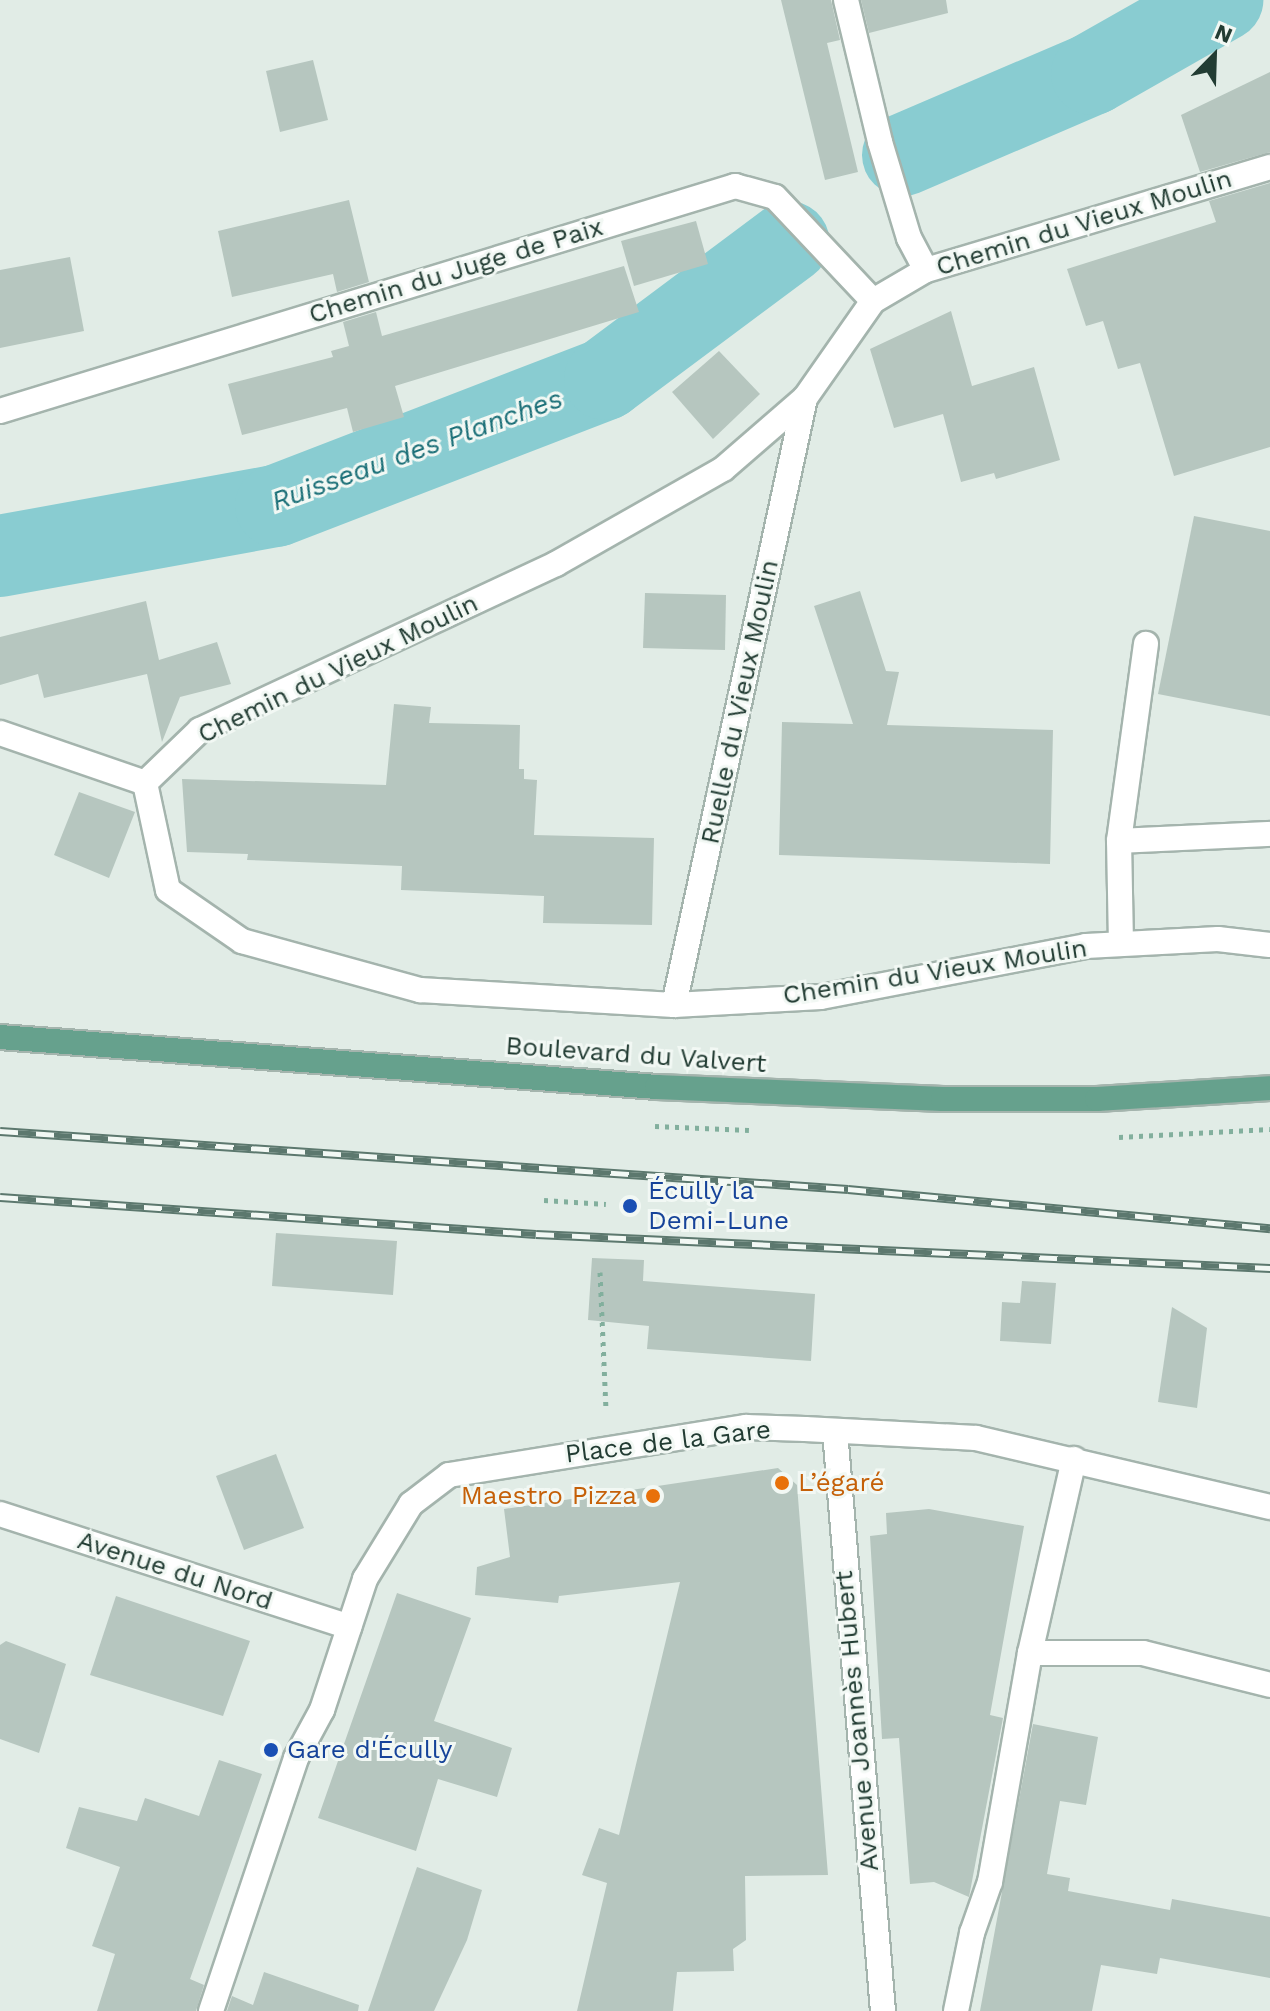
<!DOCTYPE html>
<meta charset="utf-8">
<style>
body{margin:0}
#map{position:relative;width:1270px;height:2011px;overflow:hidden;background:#e1ece6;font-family:"Work Sans",sans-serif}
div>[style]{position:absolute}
.river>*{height:82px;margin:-41px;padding:0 41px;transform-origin:41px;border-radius:41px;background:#89ccd1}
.building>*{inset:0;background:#b6c6bf}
.path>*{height:5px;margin-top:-2.5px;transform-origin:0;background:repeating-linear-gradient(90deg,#82af9d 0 4px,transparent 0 10px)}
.roads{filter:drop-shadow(2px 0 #a4b4ad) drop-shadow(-2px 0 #a4b4ad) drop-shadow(0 2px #a4b4ad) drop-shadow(0 -2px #a4b4ad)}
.minor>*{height:24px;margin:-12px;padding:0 12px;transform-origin:12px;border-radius:12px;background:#fff}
.major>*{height:24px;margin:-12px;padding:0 12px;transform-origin:12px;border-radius:12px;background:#66a18d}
.rail>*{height:9px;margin-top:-4.5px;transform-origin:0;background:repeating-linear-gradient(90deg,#f2f8f4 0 18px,#5c786e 0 36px);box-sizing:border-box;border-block:2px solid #5c786e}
.dots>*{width:22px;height:22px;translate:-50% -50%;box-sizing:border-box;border:4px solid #f2f8f4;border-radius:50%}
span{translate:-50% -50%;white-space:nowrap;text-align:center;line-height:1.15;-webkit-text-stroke:6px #f2f8f4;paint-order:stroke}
.street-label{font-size:26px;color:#223c33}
.transit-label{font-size:26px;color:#164399}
.left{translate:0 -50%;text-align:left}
.food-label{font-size:26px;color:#c56008}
.right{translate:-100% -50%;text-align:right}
.water-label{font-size:28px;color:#1c7078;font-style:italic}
.north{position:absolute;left:1174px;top:16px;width:80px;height:80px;-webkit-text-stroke:6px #f2f8f4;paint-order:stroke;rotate:23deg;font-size:22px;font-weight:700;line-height:32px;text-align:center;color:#223c33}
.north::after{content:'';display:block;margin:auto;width:28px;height:36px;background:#223c33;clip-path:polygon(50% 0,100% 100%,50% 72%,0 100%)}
</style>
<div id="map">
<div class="river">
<div style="left:903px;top:155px;width:206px;rotate:-23.2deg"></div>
<div style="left:1092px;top:74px;width:150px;rotate:-29.6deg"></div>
<div style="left:0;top:556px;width:280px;rotate:-10.3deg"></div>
<div style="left:276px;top:506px;width:353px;rotate:-21.1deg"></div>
<div style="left:605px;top:379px;width:229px;rotate:-36.7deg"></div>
</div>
<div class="building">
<div style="clip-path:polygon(781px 0,831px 0,840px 40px,827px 43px,858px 172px,825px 180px)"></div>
<div style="clip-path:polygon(861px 0,946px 0,948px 13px,869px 33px)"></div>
<div style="clip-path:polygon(313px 60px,328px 120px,280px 132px,266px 71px)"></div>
<div style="clip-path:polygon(1270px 72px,1270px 152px,1200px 172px,1181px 115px)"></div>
<div style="clip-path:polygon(1270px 183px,1270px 447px,1174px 476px,1140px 363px,1118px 369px,1103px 321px,1086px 326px,1067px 269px,1216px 222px,1209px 201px)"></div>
<div style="clip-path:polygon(349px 200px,369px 282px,337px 292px,333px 274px,232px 297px,218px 231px)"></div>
<div style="clip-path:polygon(696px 221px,708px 264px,634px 286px,621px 241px)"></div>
<div style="clip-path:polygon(70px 257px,84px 331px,0 348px,0 270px)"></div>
<div style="clip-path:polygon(624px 266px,639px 312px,395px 386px,404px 417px,353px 432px,347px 408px,242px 435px,228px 384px,333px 357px,331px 351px,349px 346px,343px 322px,376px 312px,382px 336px)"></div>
<div style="clip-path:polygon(951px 311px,972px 386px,1034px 367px,1060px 460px,996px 479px,994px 473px,961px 482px,943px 414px,894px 428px,870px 349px)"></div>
<div style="clip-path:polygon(719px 351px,760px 394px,713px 439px,672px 392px)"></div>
<div style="clip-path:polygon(1194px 516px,1270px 531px,1270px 716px,1158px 694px)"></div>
<div style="clip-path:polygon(860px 591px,886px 671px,899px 672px,887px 725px,1053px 730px,1050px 864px,779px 855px,782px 722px,853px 724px,814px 606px)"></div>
<div style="clip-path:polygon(645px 593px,726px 595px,725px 650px,643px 648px)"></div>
<div style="clip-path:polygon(146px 601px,159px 660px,217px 642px,231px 684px,180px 697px,162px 742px,147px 674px,44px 698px,38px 674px,0 685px,0 637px)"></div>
<div style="clip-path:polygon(394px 704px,431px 707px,429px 723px,520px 725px,519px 769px,524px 769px,524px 779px,537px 780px,534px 835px,654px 838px,652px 925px,543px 923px,544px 896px,401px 890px,402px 866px,247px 860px,248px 854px,187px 852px,182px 779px,386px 785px)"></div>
<div style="clip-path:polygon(79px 792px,135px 812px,109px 878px,54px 855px)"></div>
<div style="clip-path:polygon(276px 1233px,397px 1241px,393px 1295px,272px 1286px)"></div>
<div style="clip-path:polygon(592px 1258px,644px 1260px,643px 1281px,815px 1294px,811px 1361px,647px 1349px,649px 1326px,588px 1320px)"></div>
<div style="clip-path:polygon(1022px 1281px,1056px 1283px,1051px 1344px,1000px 1341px,1002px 1302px,1020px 1303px)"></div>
<div style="clip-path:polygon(1172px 1307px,1207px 1328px,1197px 1408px,1158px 1402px)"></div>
<div style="clip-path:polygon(276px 1454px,304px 1528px,244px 1550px,216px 1476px)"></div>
<div style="clip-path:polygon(778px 1468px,797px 1485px,828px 1875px,745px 1876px,746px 1940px,733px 1949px,734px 1971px,677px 1972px,673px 2011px,577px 2011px,607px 1883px,582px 1875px,599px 1828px,619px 1835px,680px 1582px,559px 1596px,558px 1603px,475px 1595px,477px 1567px,510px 1557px,504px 1509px)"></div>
<div style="clip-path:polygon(929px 1509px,1024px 1526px,990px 1715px,1003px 1718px,969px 1897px,934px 1882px,910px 1884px,899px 1738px,882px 1739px,870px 1536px,887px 1534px,886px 1513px)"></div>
<div style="clip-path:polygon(397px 1593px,471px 1618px,434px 1721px,512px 1748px,497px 1797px,438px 1779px,416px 1851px,318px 1818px)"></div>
<div style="clip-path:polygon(116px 1596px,250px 1641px,223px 1716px,90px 1675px)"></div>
<div style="clip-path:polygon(6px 1641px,66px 1664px,39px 1753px,0 1739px,0 1645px)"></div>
<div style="clip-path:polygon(1033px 1724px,1098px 1737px,1086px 1805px,1060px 1801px,1047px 1874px,1070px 1878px,1068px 1891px,1170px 1910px,1172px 1899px,1270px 1917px,1270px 1978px,1160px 1958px,1157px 1974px,1101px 1965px,1092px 2011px,980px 2011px)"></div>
<div style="clip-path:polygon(219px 1760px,262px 1774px,190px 1979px,204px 1985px,196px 2011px,97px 2011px,115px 1954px,92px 1946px,120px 1867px,66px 1848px,79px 1807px,137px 1821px,145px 1798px,199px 1816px)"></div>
<div style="clip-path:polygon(417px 1867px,482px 1890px,467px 1940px,434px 2011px,368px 2011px)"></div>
<div style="clip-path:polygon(264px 1972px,359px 2005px,358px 2011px,227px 2011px,232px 1996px,253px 2005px)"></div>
</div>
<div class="path">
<div style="left:655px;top:1126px;width:94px;rotate:2.4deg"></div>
<div style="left:1119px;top:1137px;width:151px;rotate:-3deg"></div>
<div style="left:544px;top:1200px;width:62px;rotate:3.7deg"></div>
<div style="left:600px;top:1272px;width:136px;rotate:87.5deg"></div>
</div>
<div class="roads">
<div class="minor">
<div style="left:846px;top:0;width:146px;rotate:76.5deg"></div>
<div style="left:880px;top:142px;width:100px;rotate:73.2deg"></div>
<div style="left:909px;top:238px;width:36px;rotate:62deg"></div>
<div style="left:1270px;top:167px;width:359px;rotate:163.3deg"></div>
<div style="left:926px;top:270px;width:61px;rotate:149.7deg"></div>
<div style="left:873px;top:301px;width:118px;rotate:125deg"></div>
<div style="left:805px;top:398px;width:108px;rotate:139.1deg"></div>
<div style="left:723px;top:469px;width:192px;rotate:150.4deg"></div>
<div style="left:556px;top:564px;width:393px;rotate:155deg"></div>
<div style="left:200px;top:730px;width:76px;rotate:136.1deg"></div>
<div style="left:145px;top:783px;width:109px;rotate:77.9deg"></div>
<div style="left:168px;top:890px;width:90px;rotate:34.6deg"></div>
<div style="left:242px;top:941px;width:185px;rotate:15.4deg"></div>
<div style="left:420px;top:990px;width:254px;rotate:3.4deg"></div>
<div style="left:674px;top:1005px;width:147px;rotate:-3.1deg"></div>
<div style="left:821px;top:997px;width:270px;rotate:-10.9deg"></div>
<div style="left:1086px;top:946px;width:132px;rotate:-3deg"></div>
<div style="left:1218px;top:939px;width:52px;rotate:6.6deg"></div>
<div style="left:0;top:411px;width:769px;rotate:-17.02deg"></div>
<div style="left:735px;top:186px;width:41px;rotate:15.4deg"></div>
<div style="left:775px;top:197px;width:143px;rotate:46.7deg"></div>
<div style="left:0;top:733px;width:153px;rotate:19deg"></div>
<div style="left:1119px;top:841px;width:199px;rotate:-82.2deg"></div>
<div style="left:1121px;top:944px;width:103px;rotate:-91.1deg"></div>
<div style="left:1119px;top:841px;width:151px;rotate:-2.7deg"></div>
<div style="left:674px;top:1005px;width:621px;rotate:-77.82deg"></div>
<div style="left:835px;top:1431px;width:582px;rotate:85.27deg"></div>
<div style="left:0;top:1514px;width:367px;rotate:17.9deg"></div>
<div style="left:1030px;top:1653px;width:113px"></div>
<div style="left:1143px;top:1653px;width:131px;rotate:14.1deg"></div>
<div style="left:211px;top:2011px;width:267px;rotate:-71.4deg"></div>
<div style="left:296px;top:1758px;width:55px;rotate:-61.6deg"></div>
<div style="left:322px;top:1710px;width:138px;rotate:-71.8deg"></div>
<div style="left:365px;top:1579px;width:88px;rotate:-58.5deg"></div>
<div style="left:411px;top:1504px;width:48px;rotate:-37.3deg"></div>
<div style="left:449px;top:1475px;width:301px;rotate:-9.2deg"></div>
<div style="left:746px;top:1427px;width:59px;rotate:1.9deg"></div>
<div style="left:805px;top:1429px;width:171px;rotate:3deg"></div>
<div style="left:976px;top:1438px;width:302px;rotate:13.2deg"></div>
<div style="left:956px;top:2011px;width:80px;rotate:-78.4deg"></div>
<div style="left:972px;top:1933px;width:54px;rotate:-70.6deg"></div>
<div style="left:990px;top:1882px;width:232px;rotate:-80.1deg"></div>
<div style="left:1030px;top:1653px;width:199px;rotate:-77.2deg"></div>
</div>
<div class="major">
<div style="left:0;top:1037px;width:659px;rotate:4.35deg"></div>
<div style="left:657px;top:1087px;width:286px;rotate:2.4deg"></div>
<div style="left:943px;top:1099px;width:154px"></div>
<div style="left:1097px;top:1099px;width:173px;rotate:-3.6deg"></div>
</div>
</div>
<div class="rail">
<div style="left:0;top:1131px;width:850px;rotate:3.91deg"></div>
<div style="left:848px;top:1189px;width:424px;rotate:5.3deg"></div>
<div style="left:0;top:1197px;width:537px;rotate:3.95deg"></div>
<div style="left:536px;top:1234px;width:735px;rotate:2.65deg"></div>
</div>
<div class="dots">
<div style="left:630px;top:1206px;background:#1a4fb4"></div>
<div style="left:782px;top:1483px;background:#e8710a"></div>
<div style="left:653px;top:1496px;background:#e8710a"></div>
<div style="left:271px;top:1750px;background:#1a4fb4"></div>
</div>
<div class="street-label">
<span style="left:1084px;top:223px;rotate:-17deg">Chemin du Vieux Moulin</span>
<span style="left:456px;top:271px;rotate:-17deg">Chemin du Juge de Paix</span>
<span style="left:338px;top:669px;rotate:-26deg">Chemin du Vieux Moulin</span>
<span style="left:740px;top:702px;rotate:-78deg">Ruelle du Vieux Moulin</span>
<span style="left:935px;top:972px;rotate:-9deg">Chemin du Vieux Moulin</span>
<span style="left:636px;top:1055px;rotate:4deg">Boulevard du Valvert</span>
<span style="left:668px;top:1442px;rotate:-7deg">Place de la Gare</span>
<span style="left:175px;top:1571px;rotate:18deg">Avenue du Nord</span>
<span style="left:857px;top:1721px;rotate:-95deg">Avenue Joannès Hubert</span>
</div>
<div class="transit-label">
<span class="left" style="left:648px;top:1206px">Écully la<br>Demi-Lune</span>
<span class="left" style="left:287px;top:1750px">Gare d'Écully</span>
</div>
<div class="food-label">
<span class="left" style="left:798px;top:1483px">L’égaré</span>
<span class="right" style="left:637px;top:1496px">Maestro Pizza</span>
</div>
<div class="water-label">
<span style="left:417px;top:450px;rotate:-20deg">Ruisseau des Planches</span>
</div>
<div class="north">N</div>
</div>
